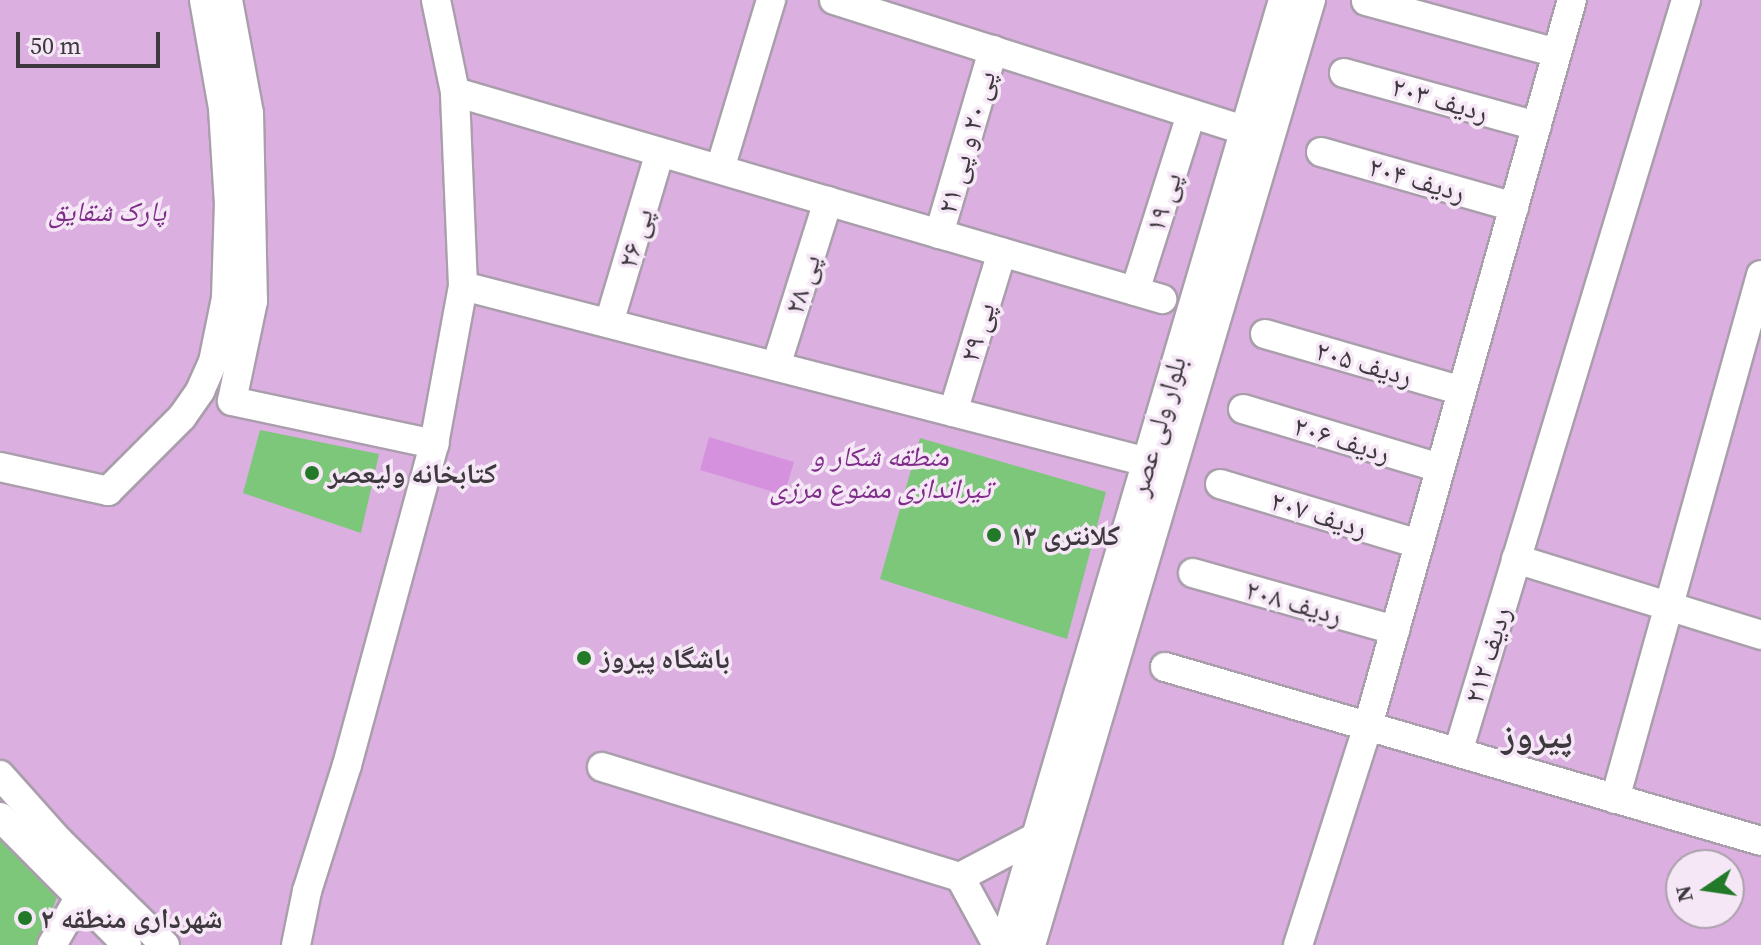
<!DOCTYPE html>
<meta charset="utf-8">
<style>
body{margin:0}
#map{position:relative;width:1761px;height:945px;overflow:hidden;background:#e7dae9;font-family:"Source Serif 4","Noto Naskh Arabic",serif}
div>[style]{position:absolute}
.green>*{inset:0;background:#dbafe0}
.water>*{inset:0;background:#d591dd}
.building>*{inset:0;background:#7dc77b}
.roads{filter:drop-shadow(2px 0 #aa9eac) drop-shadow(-2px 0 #aa9eac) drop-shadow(0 2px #aa9eac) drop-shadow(0 -2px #aa9eac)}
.minor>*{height:28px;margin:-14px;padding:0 14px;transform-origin:14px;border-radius:14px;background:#fff}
.dots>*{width:22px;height:22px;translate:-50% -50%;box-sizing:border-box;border:4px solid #f5e7f6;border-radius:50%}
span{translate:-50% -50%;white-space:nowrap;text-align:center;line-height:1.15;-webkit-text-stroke:7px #f5e7f6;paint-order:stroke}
.street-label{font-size:28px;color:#3e393e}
.park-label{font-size:28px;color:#7d2c87;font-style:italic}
.poi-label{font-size:28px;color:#3e393e;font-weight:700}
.left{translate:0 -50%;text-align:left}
.district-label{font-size:36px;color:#3e393e;font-weight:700}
.north{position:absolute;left:1665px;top:849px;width:80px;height:80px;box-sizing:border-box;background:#f5e7f6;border:2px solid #aca1ac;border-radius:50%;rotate:257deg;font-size:22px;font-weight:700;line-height:32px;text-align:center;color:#3e393e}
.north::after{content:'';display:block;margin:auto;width:28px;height:36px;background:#227927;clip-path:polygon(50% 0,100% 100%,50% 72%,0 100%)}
.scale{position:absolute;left:16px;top:32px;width:144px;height:36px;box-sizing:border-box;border:4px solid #3e393e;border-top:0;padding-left:10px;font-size:24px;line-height:28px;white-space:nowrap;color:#3e393e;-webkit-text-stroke:6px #f5e7f6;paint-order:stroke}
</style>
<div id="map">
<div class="green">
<div style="clip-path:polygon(evenodd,0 0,1761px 0,1761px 945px,0 945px,0 0,1681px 865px,1729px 865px,1729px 913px,1681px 913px,1681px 865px)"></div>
</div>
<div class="water">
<div style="clip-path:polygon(709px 437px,794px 462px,784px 495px,700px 470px)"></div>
</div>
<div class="building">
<div style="clip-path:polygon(260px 430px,379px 454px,361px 533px,243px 493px)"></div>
<div style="clip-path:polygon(920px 438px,1106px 492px,1067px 639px,880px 579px)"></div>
<div style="clip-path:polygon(0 840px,59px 891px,40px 945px,0 945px)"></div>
</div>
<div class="roads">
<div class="minor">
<div style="left:228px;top:0;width:115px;rotate:79.5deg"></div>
<div style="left:249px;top:113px;width:188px;rotate:88.8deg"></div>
<div style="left:253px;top:301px;width:102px;rotate:101.9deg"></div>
<div style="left:232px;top:401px;width:207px;rotate:12deg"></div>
<div style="left:834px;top:0;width:431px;rotate:17.6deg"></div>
<div style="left:1366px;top:1px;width:198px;rotate:15.2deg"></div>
<div style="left:1344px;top:73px;width:200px;rotate:15.4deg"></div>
<div style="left:455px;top:92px;width:737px;rotate:16.32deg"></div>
<div style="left:1321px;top:152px;width:201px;rotate:15.9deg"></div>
<div style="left:720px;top:169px;width:177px;rotate:-73.2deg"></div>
<div style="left:939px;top:234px;width:192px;rotate:-73.6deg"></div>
<div style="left:463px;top:286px;width:706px;rotate:14.43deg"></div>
<div style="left:1135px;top:291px;width:186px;rotate:-72.4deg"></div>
<div style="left:609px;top:323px;width:178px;rotate:-73.4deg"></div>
<div style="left:1265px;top:334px;width:205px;rotate:16.1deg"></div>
<div style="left:776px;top:366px;width:173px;rotate:-72.5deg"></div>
<div style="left:1243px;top:409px;width:206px;rotate:16.7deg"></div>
<div style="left:953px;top:412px;width:167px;rotate:-73deg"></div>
<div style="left:0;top:467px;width:111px;rotate:12.5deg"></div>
<div style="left:108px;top:491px;width:105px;rotate:-45deg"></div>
<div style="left:182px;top:417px;width:32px;rotate:-55deg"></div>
<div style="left:200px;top:391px;width:32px;rotate:-66deg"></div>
<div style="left:213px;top:362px;width:65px;rotate:-78.5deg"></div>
<div style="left:226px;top:298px;width:94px;rotate:-88.2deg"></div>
<div style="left:229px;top:204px;width:96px;rotate:-93.6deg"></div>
<div style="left:223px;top:108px;width:110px;rotate:-100deg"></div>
<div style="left:1220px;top:484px;width:208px;rotate:16.8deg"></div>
<div style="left:1516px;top:559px;width:257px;rotate:17.2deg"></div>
<div style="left:1193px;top:573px;width:210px;rotate:15.8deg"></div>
<div style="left:1165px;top:667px;width:621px;rotate:16.27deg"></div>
<div style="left:1458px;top:752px;width:786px;rotate:-73.13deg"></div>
<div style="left:602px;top:767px;width:375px;rotate:17.1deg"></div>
<div style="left:960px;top:877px;width:77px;rotate:61.4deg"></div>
<div style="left:0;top:775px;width:87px;rotate:48.3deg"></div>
<div style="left:58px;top:840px;width:150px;rotate:44.5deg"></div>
<div style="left:1615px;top:799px;width:544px;rotate:-74.43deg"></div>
<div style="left:0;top:817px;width:180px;rotate:45.2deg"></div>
<div style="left:960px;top:877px;width:86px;rotate:-27.8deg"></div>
<div style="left:52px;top:945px;width:54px;rotate:-60.1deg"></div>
<div style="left:296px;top:945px;width:55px;rotate:-78.5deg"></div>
<div style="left:307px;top:891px;width:132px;rotate:-72.4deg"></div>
<div style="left:347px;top:765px;width:333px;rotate:-74.8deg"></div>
<div style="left:434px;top:444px;width:161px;rotate:-79.6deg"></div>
<div style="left:463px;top:286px;width:194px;rotate:-92.4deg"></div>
<div style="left:455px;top:92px;width:94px;rotate:-101.7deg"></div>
<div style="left:1004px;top:945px;width:985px;rotate:-73.55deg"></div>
<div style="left:1031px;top:945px;width:986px;rotate:-73.5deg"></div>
<div style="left:1298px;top:945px;width:230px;rotate:-72.3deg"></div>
<div style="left:1368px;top:726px;width:754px;rotate:-74.31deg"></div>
</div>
</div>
<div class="dots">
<div style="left:312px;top:473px;background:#227927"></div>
<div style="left:994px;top:535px;background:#227927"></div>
<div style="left:584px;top:658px;background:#227927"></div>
<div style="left:25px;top:918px;background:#227927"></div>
</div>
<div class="street-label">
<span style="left:1440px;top:99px;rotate:16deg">ردیف ۲۰۳</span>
<span style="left:966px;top:142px;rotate:-74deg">پی ۲۰ و پی ۲۱</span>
<span style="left:1417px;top:179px;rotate:16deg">ردیف ۲۰۴</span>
<span style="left:1163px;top:202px;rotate:-72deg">پی ۱۹</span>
<span style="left:635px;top:238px;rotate:-73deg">پی ۲۶</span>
<span style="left:802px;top:284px;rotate:-72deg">پی ۲۸</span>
<span style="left:977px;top:332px;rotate:-73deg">پی ۲۹</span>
<span style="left:1364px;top:363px;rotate:16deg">ردیف ۲۰۵</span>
<span style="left:1157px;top:426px;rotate:-74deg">بلوار ولی عصر</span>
<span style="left:1342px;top:439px;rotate:17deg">ردیف ۲۰۶</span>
<span style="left:1319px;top:514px;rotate:17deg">ردیف ۲۰۷</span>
<span style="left:1294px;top:602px;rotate:16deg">ردیف ۲۰۸</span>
<span style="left:1487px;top:655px;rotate:-73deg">ردیف ۲۱۲</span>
</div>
<div class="park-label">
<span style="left:107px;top:211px">پارک شقایق</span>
<span style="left:880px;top:472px">منطقه شکار و<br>تیراندازی ممنوع مرزی</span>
</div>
<div class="poi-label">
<span class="left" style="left:328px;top:473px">کتابخانه ولیعصر</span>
<span class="left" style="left:1010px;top:535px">کلانتری ۱۲</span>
<span class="left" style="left:600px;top:658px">باشگاه پیروز</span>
<span class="left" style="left:41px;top:918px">شهرداری منطقه ۲</span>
</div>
<div class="district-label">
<span style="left:1537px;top:736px">پیروز</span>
</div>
<div class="north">N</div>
<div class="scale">50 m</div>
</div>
